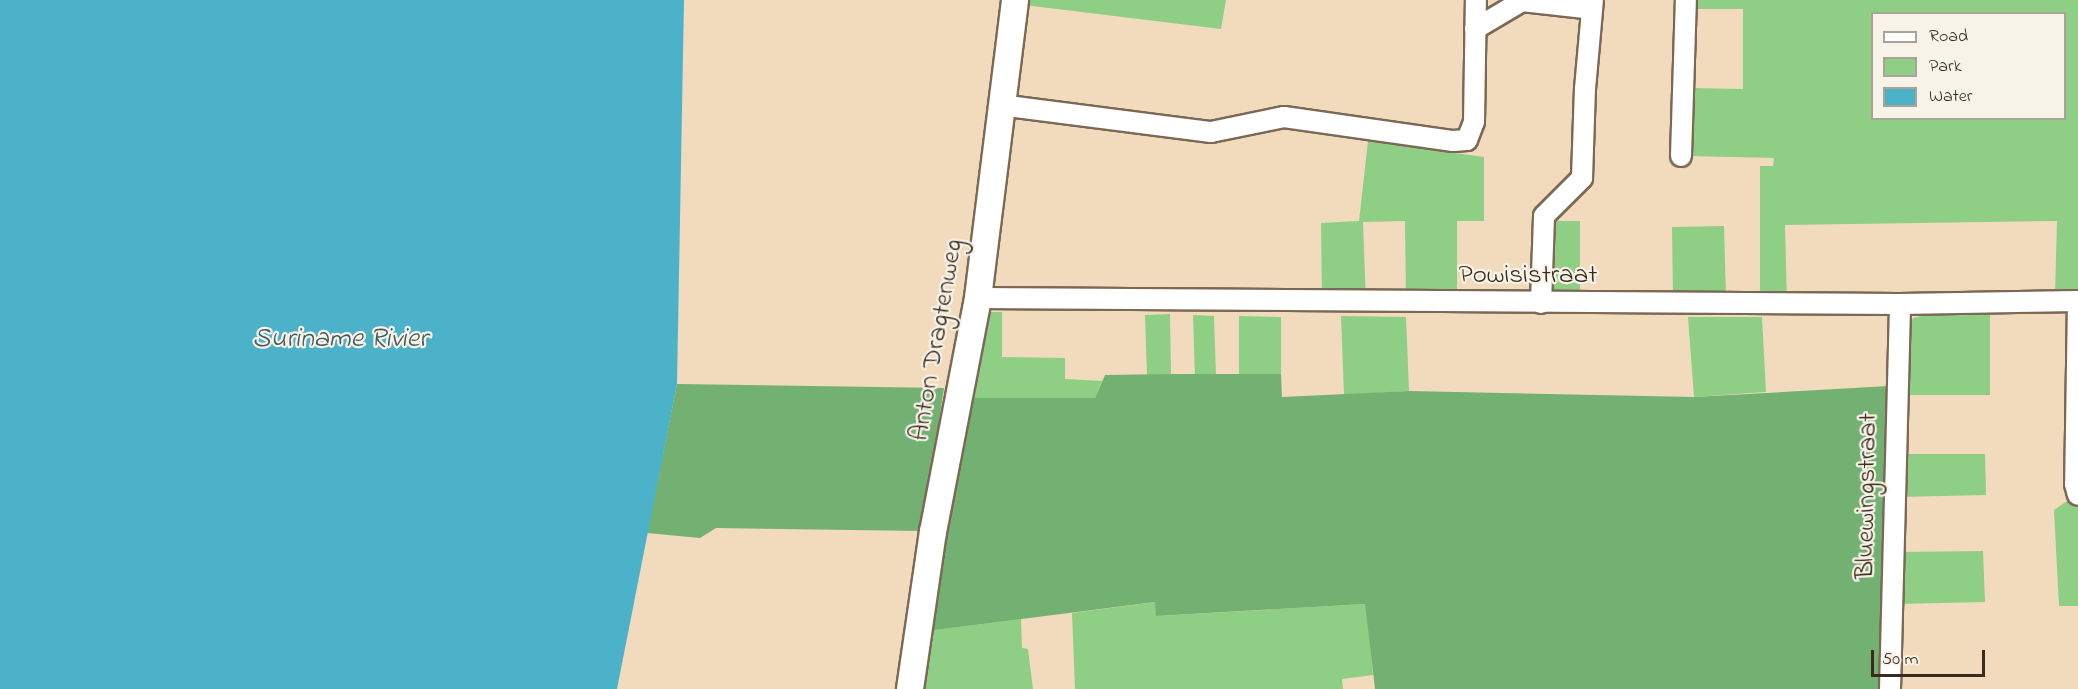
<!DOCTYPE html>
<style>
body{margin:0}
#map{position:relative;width:2078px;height:689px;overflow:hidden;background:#f1dbbc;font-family:"Indie Flower",sans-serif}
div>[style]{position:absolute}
.green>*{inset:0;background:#8fce85}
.forest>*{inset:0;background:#73b172}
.water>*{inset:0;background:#4cb2ca}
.roads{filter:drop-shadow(2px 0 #7b6855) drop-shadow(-2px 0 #7b6855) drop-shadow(0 2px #7b6855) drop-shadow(0 -2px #7b6855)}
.minor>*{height:20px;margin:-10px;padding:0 10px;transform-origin:10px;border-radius:10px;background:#fff}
.major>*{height:26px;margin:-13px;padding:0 13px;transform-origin:13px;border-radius:13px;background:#fff}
span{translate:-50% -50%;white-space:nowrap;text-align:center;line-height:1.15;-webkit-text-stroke:4.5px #f7f3e8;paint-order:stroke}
.street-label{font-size:27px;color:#3b2a1e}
.water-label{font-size:28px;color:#415a5a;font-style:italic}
.legend{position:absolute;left:1871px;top:12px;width:195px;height:108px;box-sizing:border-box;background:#f7f3e8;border:2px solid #aca397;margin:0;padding:8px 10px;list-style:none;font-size:18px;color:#3b2a1e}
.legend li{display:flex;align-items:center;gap:12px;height:30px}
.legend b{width:30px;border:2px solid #aca397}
.scale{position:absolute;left:1871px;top:650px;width:114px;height:27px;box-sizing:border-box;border:3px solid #3b2a1e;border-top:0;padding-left:8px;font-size:18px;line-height:21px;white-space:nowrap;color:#3b2a1e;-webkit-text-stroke:4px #f7f3e8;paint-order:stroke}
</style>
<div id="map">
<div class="green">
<div style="clip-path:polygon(1025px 0,1226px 0,1221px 29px,1024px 5px)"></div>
<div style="clip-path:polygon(evenodd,1694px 0,2078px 0,2078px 295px,2055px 295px,2057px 221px,1785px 225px,1787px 303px,1760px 303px,1760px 166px,1773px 166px,1774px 158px,1688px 156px,1689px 88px,1743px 89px,1743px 9px,1694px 9px,1694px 0,1872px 14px,2064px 14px,2064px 118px,1872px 118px,1872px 14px)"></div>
<div style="clip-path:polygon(1368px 141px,1484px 157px,1484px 221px,1457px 221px,1457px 303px,1406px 302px,1405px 221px,1363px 222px,1366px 302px,1322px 303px,1321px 223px,1359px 221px)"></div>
<div style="clip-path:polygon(1551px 221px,1580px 221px,1580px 290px,1551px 290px)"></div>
<div style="clip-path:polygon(1724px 226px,1726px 298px,1673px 299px,1672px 227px)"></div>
<div style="clip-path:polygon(987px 312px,1002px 312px,1002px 357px,1065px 358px,1065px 379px,1102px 381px,1095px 398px,966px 398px)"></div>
<div style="clip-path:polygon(1170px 314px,1171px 374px,1147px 375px,1145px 315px)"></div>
<div style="clip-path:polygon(1193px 315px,1214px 316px,1216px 376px,1195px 377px)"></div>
<div style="clip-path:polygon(1926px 315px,1990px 315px,1990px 395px,1907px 395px,1907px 330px,1913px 318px)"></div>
<div style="clip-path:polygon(1239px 316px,1281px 317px,1281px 374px,1239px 375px)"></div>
<div style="clip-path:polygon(1341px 316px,1406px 317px,1409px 391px,1344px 395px)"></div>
<div style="clip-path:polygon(1688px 317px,1762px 317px,1766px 392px,1694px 397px)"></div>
<div style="clip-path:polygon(1901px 454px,1985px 454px,1986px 495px,1900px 497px)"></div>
<div style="clip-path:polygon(2070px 499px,2078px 508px,2078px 606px,2059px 606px,2054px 510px)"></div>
<div style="clip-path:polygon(1983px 551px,1985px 602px,1898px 604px,1898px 552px)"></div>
<div style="clip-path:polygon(1156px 602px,1157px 616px,1366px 604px,1373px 675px,1342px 679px,1343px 689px,1075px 689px,1072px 613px)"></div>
<div style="clip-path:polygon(1021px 619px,1022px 648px,1028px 649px,1033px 689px,920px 689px,927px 631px)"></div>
</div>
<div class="forest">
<div style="clip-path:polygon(1171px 374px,1281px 374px,1282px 397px,1409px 391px,1694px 397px,1889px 386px,1880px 689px,1375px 689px,1365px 604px,1156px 616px,1155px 602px,927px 631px,966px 398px,1095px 398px,1105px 375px)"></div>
<div style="clip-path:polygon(677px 384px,944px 388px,922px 531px,716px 528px,700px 538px,647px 533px)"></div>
</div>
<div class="water">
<div style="clip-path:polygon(0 0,684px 0,677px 384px,617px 689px,0 689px)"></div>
</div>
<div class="roads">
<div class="minor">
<div style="left:1475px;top:29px;width:55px;rotate:-30.8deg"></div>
<div style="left:1522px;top:1px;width:70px;rotate:6.5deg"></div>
<div style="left:1000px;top:105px;width:213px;rotate:7.3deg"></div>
<div style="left:1211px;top:132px;width:75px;rotate:-11.6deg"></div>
<div style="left:1284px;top:117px;width:171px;rotate:8.1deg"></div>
<div style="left:1453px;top:141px;width:14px;rotate:-4deg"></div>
<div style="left:1467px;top:140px;width:19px;rotate:-69deg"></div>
<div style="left:1474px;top:122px;width:122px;rotate:-89.1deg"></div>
<div style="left:1681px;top:156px;width:156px;rotate:-88.2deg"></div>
<div style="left:978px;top:298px;width:922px;rotate:0.37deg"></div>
<div style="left:1900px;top:304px;width:178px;rotate:-1deg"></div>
<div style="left:2078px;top:301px;width:183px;rotate:90.9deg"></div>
<div style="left:2075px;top:484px;width:11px;rotate:75deg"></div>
<div style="left:1541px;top:303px;width:87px;rotate:-88deg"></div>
<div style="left:1544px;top:216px;width:54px;rotate:-45deg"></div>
<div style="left:1582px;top:178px;width:89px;rotate:-88.1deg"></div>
<div style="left:1585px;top:89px;width:89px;rotate:-84.9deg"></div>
<div style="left:1890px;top:689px;width:385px;rotate:-88.5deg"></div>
</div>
<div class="major">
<div style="left:910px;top:689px;width:159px;rotate:-81.7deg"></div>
<div style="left:933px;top:532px;width:238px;rotate:-79.1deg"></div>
<div style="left:978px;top:298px;width:300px;rotate:-82.9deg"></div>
</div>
</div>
<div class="street-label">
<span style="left:1528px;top:276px">Powisistraat</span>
<span style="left:937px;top:340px;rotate:-80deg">Anton Dragtenweg</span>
<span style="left:1867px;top:496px;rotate:-89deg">Bluewingstraat</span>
</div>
<div class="water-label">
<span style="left:340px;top:340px">Suriname Rivier</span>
</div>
<ul class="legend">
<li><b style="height:8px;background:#fff"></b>Road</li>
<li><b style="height:16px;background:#8fce85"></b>Park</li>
<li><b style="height:16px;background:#4cb2ca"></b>Water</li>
</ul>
<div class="scale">50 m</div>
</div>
